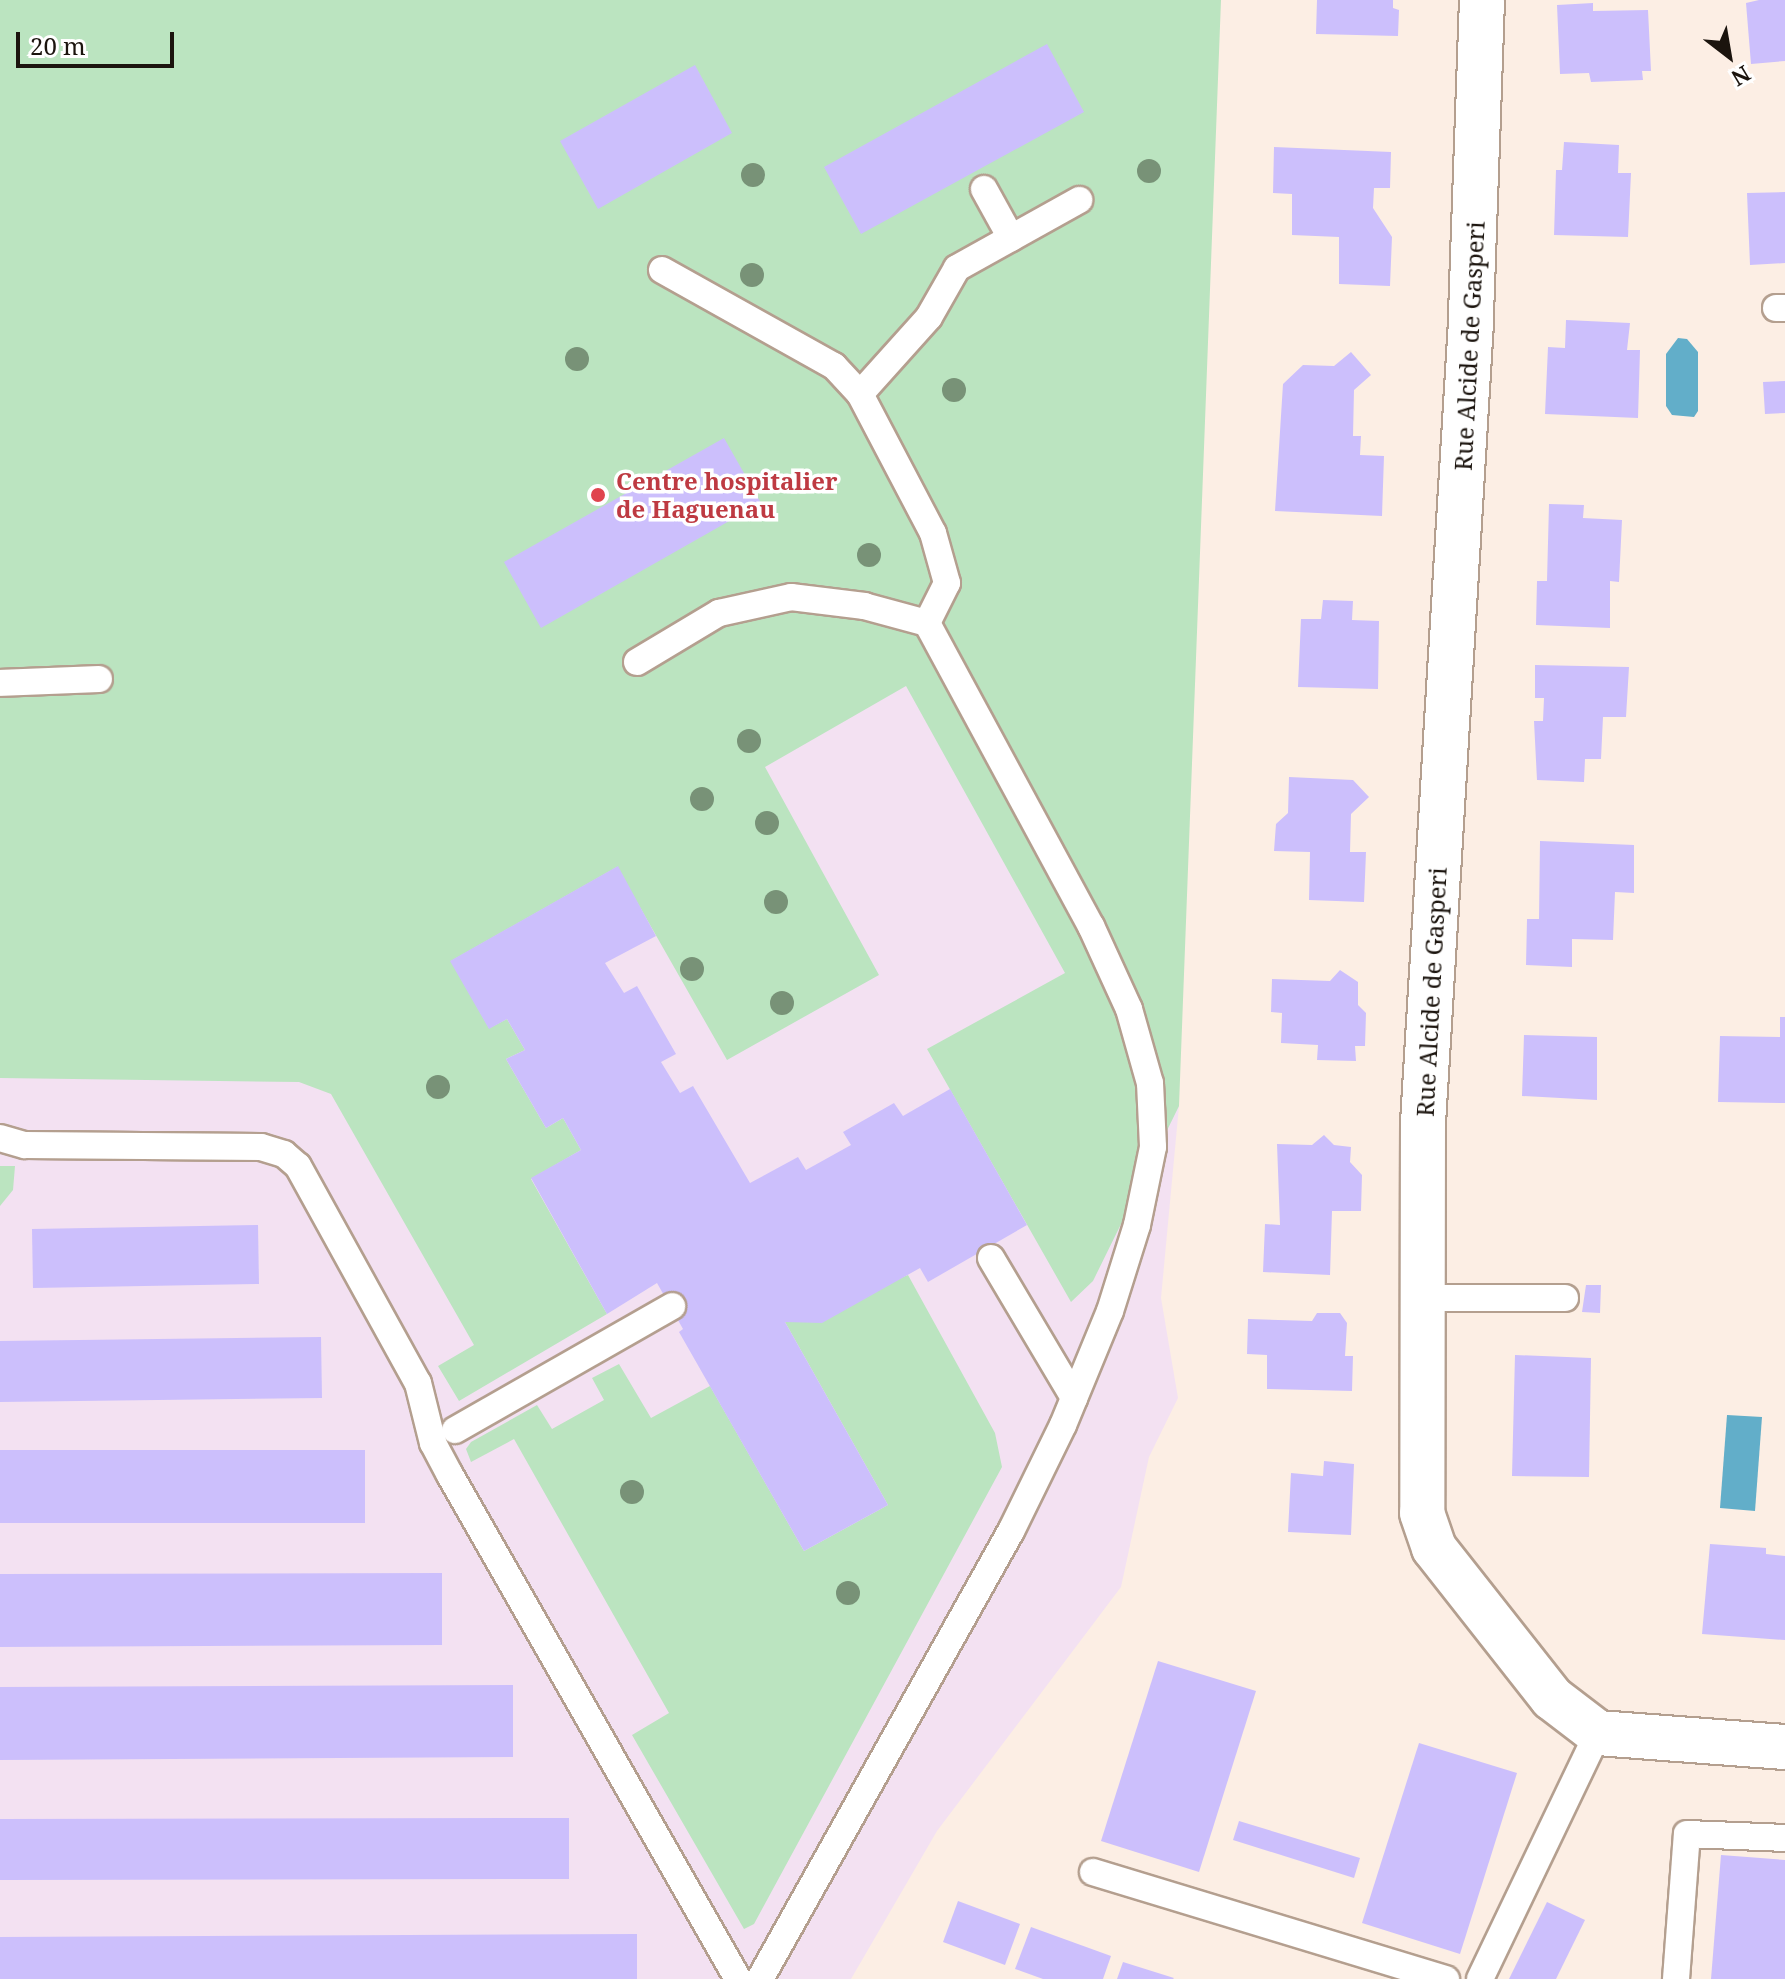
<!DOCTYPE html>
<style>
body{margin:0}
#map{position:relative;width:1785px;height:1979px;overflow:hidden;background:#fceee4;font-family:"Noto Serif",serif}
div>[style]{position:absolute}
.medical>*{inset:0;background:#f3e1f2}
.green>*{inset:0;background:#bbe4c0}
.water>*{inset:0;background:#62aec9}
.building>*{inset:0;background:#ccbffc}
.roads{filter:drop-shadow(2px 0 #b49f8f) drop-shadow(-2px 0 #b49f8f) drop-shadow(0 2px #b49f8f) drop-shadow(0 -2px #b49f8f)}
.service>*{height:26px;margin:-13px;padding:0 13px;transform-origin:13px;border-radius:13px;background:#fff}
.minor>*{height:44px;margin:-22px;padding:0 22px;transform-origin:22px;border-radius:22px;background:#fff}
.trees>*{width:24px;height:24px;margin:-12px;border-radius:50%;background:#789277}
.dots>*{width:22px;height:22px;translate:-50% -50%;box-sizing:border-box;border:4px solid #fff;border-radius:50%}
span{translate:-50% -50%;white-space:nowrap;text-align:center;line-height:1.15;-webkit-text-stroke:7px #fff;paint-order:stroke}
.street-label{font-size:24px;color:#1b140e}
.health-label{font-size:24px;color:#be3a42;font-weight:700}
.left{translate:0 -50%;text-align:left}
.north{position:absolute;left:1689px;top:16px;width:80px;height:80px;-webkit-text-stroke:6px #fff;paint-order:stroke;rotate:149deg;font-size:22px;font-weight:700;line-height:32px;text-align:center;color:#1b140e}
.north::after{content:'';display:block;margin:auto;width:28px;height:36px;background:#1b140e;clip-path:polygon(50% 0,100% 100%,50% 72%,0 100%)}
.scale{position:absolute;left:16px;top:32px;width:158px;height:36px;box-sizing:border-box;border:4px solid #1b140e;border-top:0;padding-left:10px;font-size:24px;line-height:28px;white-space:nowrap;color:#1b140e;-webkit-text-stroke:6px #fff;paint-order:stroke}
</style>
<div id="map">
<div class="medical">
<div style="clip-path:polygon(0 0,1220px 0,1173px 991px,1179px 1106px,1161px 1298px,1178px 1398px,1149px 1457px,1121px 1587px,937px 1831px,851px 1979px,0 1979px)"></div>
</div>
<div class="green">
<div style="clip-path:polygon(0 0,1221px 0,1179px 1106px,1093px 1281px,1071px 1302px,927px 1049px,1065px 973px,906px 686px,765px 767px,879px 975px,727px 1060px,617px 867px,451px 961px,489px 1028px,507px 1019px,525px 1050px,506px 1059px,546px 1128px,563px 1118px,581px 1150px,531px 1179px,607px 1314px,459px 1401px,438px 1366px,474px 1345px,331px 1094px,299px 1082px,0 1078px)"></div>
<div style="clip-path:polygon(0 1166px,15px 1166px,13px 1190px,0 1206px)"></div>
<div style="clip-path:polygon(908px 1275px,995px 1433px,1002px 1467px,754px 1924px,744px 1929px,632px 1735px,669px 1713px,514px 1439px,471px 1462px,466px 1449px,471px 1442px,537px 1405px,552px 1429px,604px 1400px,592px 1378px,619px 1364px,651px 1418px,710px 1386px,804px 1551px,888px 1505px,785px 1322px)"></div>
</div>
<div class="water">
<div style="clip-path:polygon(1678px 338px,1687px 339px,1698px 352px,1698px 411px,1694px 417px,1672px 415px,1666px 406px,1666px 354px)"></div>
<div style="clip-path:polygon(1727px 1415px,1762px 1417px,1755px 1511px,1720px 1508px)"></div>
</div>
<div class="building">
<div style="clip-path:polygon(1317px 0,1393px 0,1393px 8px,1399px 10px,1398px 36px,1316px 34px)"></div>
<div style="clip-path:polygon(1759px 0,1785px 0,1785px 61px,1751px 64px,1746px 3px)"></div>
<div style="clip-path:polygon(1593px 3px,1593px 11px,1648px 10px,1651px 71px,1642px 71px,1643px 80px,1591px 82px,1589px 73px,1560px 74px,1557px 5px)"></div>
<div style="clip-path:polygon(1047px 44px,1084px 112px,861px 234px,824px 167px)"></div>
<div style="clip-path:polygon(695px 65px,732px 133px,598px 209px,560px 141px)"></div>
<div style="clip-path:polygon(1564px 142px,1619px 145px,1618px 173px,1631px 173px,1628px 237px,1554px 235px,1556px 170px,1562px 170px)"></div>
<div style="clip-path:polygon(1274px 147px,1391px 152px,1390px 188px,1374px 188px,1373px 208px,1392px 237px,1390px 286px,1339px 284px,1339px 237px,1292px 235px,1292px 194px,1273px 193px)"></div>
<div style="clip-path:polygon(1785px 192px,1785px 263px,1750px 265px,1747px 193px)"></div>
<div style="clip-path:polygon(1566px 320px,1630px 323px,1627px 350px,1640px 350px,1638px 418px,1545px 414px,1548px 347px,1565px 348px)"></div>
<div style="clip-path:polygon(1351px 352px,1371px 375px,1354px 390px,1353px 436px,1361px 436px,1360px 455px,1384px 456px,1382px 516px,1275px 511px,1283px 384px,1303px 365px,1334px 366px)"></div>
<div style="clip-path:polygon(1785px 381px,1785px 413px,1765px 414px,1763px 382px)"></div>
<div style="clip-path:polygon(724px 438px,761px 503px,541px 628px,504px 562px)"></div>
<div style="clip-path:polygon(1549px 504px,1584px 505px,1583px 518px,1622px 520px,1619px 582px,1610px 581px,1610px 628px,1536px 625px,1537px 581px,1547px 581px)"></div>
<div style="clip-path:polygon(1323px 600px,1353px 601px,1352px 620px,1379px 621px,1378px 689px,1298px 687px,1301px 619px,1321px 619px)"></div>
<div style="clip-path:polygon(1535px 665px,1629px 667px,1626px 717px,1603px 717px,1601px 759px,1585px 759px,1584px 782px,1537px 780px,1534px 721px,1543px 721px,1544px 698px,1535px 698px)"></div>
<div style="clip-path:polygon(1289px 777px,1353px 780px,1369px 797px,1351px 814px,1350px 852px,1366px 852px,1364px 902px,1309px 900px,1310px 852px,1274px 851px,1276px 824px,1288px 813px)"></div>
<div style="clip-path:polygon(1540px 841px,1634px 845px,1634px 893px,1615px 892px,1613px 940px,1572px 939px,1572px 967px,1526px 965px,1527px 919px,1539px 919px)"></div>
<div style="clip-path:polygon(618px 866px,656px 936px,605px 963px,624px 993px,637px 986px,676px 1054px,661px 1062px,680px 1093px,693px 1086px,750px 1183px,798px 1157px,806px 1170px,851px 1145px,843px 1132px,894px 1103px,903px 1116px,950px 1089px,1027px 1225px,928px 1282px,920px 1268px,822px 1323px,785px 1322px,888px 1505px,804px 1551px,679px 1332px,683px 1329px,657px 1283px,607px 1314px,531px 1178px,581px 1150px,563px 1118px,546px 1128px,506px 1059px,525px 1050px,507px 1019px,489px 1029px,450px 961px)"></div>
<div style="clip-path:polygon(1340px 970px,1358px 982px,1358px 1005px,1366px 1013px,1365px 1046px,1355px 1046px,1356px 1061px,1317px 1060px,1318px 1045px,1281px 1043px,1282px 1013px,1271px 1012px,1272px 979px,1330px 981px)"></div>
<div style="clip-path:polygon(1780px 1017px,1785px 1017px,1785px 1103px,1718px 1102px,1720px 1036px,1780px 1037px)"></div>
<div style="clip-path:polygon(1524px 1035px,1597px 1037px,1597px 1100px,1522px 1096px)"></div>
<div style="clip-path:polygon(1324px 1135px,1334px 1145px,1351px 1147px,1350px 1162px,1362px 1175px,1361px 1211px,1332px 1211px,1330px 1275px,1263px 1272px,1265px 1224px,1280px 1225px,1277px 1144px,1312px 1145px)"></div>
<div style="clip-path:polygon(258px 1225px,259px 1284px,33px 1288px,32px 1229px)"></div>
<div style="clip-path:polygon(1586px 1285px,1601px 1285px,1600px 1313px,1582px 1312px)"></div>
<div style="clip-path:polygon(1317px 1313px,1340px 1313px,1347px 1323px,1345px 1356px,1353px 1356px,1352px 1391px,1267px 1389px,1267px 1355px,1247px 1354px,1248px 1319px,1312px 1321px)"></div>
<div style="clip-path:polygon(321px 1337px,322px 1398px,0 1402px,0 1341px)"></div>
<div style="clip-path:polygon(1515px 1355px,1591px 1358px,1589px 1477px,1512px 1476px)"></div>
<div style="clip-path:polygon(0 1450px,365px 1450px,365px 1523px,0 1523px)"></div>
<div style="clip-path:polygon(1324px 1461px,1354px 1464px,1351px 1535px,1288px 1532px,1291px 1473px,1323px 1476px)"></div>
<div style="clip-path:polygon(1710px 1544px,1766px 1548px,1766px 1554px,1785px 1556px,1785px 1640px,1702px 1634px)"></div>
<div style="clip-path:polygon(442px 1573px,442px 1645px,0 1647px,0 1574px)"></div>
<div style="clip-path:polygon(1158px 1661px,1256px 1691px,1199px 1872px,1101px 1841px)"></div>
<div style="clip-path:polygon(513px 1685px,513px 1757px,0 1760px,0 1687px)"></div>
<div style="clip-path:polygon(1419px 1743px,1517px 1773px,1460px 1954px,1362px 1923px)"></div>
<div style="clip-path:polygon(569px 1818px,569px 1879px,0 1880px,0 1819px)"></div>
<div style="clip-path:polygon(1239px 1821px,1360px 1858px,1354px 1878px,1233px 1840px)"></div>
<div style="clip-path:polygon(1721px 1855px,1785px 1860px,1785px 1979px,1711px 1979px)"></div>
<div style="clip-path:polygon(958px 1901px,1020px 1924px,1005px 1965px,943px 1942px)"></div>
<div style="clip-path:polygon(1547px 1902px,1585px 1920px,1556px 1979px,1509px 1979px)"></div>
<div style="clip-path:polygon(1031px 1927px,1111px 1956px,1103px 1979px,1043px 1979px,1015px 1969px)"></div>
<div style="clip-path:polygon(637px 1934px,637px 1979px,0 1979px,0 1937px)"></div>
<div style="clip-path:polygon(1123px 1962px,1174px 1978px,1173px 1979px,1117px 1979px)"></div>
</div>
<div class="roads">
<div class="service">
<div style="left:984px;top:189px;width:56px;rotate:61.1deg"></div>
<div style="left:662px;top:270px;width:197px;rotate:29.2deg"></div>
<div style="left:834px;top:366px;width:38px;rotate:47deg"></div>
<div style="left:860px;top:394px;width:157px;rotate:62.3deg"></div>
<div style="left:933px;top:533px;width:52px;rotate:74.4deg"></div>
<div style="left:947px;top:583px;width:45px;rotate:116.6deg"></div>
<div style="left:927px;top:623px;width:345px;rotate:61.6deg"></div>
<div style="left:1091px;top:926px;width:91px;rotate:65.4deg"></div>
<div style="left:1129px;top:1009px;width:77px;rotate:74.2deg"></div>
<div style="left:1150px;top:1083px;width:64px;rotate:87.3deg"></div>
<div style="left:1153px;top:1147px;width:80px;rotate:101.6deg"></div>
<div style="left:1137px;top:1225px;width:90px;rotate:107.4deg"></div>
<div style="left:1110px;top:1311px;width:123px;rotate:112.4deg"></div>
<div style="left:1063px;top:1425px;width:118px;rotate:116.1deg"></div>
<div style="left:1011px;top:1531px;width:514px;rotate:119.26deg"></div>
<div style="left:1776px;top:308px;width:9px"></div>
<div style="left:860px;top:394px;width:103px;rotate:-48.1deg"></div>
<div style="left:929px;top:317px;width:56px;rotate:-60.3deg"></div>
<div style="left:957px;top:268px;width:140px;rotate:-29.1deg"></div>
<div style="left:637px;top:662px;width:96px;rotate:-30.9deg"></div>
<div style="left:719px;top:613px;width:74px;rotate:-12.5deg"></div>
<div style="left:791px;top:597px;width:74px;rotate:7deg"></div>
<div style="left:864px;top:606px;width:65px;rotate:15.1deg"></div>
<div style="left:0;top:683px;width:99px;rotate:-2.3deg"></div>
<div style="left:0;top:1138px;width:26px;rotate:16deg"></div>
<div style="left:25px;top:1145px;width:236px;rotate:0.5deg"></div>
<div style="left:261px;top:1147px;width:24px;rotate:17deg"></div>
<div style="left:284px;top:1154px;width:18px;rotate:41deg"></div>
<div style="left:298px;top:1166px;width:248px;rotate:61.1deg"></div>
<div style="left:418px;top:1383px;width:62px;rotate:76deg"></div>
<div style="left:433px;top:1443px;width:36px;rotate:62deg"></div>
<div style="left:450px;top:1475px;width:580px;rotate:60.26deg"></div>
<div style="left:991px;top:1258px;width:163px;rotate:59.3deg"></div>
<div style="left:1422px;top:1298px;width:143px"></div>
<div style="left:455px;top:1430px;width:250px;rotate:-29.7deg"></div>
<div style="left:1093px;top:1872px;width:369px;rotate:16.9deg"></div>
<div style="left:1480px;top:1979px;width:273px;rotate:-64.4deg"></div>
<div style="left:1676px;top:1979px;width:145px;rotate:-85.7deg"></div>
<div style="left:1687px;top:1834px;width:98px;rotate:2.3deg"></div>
</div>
<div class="minor">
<div style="left:1482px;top:0;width:322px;rotate:92deg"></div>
<div style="left:1471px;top:322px;width:801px;rotate:93.43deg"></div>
<div style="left:1423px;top:1122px;width:391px;rotate:90.1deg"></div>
<div style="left:1422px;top:1513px;width:37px;rotate:71deg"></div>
<div style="left:1434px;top:1548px;width:191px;rotate:51.8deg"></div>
<div style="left:1552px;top:1698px;width:58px;rotate:37.3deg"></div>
<div style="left:1598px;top:1733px;width:188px;rotate:4.3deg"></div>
</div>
</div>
<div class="trees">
<div style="left:1149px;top:171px"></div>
<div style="left:753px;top:175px"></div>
<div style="left:752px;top:275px"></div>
<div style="left:577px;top:359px"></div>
<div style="left:954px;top:390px"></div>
<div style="left:869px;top:555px"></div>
<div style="left:749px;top:741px"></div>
<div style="left:702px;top:799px"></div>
<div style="left:767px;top:823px"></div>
<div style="left:776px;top:902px"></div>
<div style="left:692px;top:969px"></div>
<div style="left:782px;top:1003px"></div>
<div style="left:438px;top:1087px"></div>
<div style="left:632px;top:1492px"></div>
<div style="left:848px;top:1593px"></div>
</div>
<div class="dots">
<div style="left:598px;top:495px;background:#e0444e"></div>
</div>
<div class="street-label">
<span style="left:1469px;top:346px;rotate:-87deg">Rue Alcide de Gasperi</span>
<span style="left:1431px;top:992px;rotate:-87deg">Rue Alcide de Gasperi</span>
</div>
<div class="health-label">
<span class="left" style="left:616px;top:495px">Centre hospitalier<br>de Haguenau</span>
</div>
<div class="north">N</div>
<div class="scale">20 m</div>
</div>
